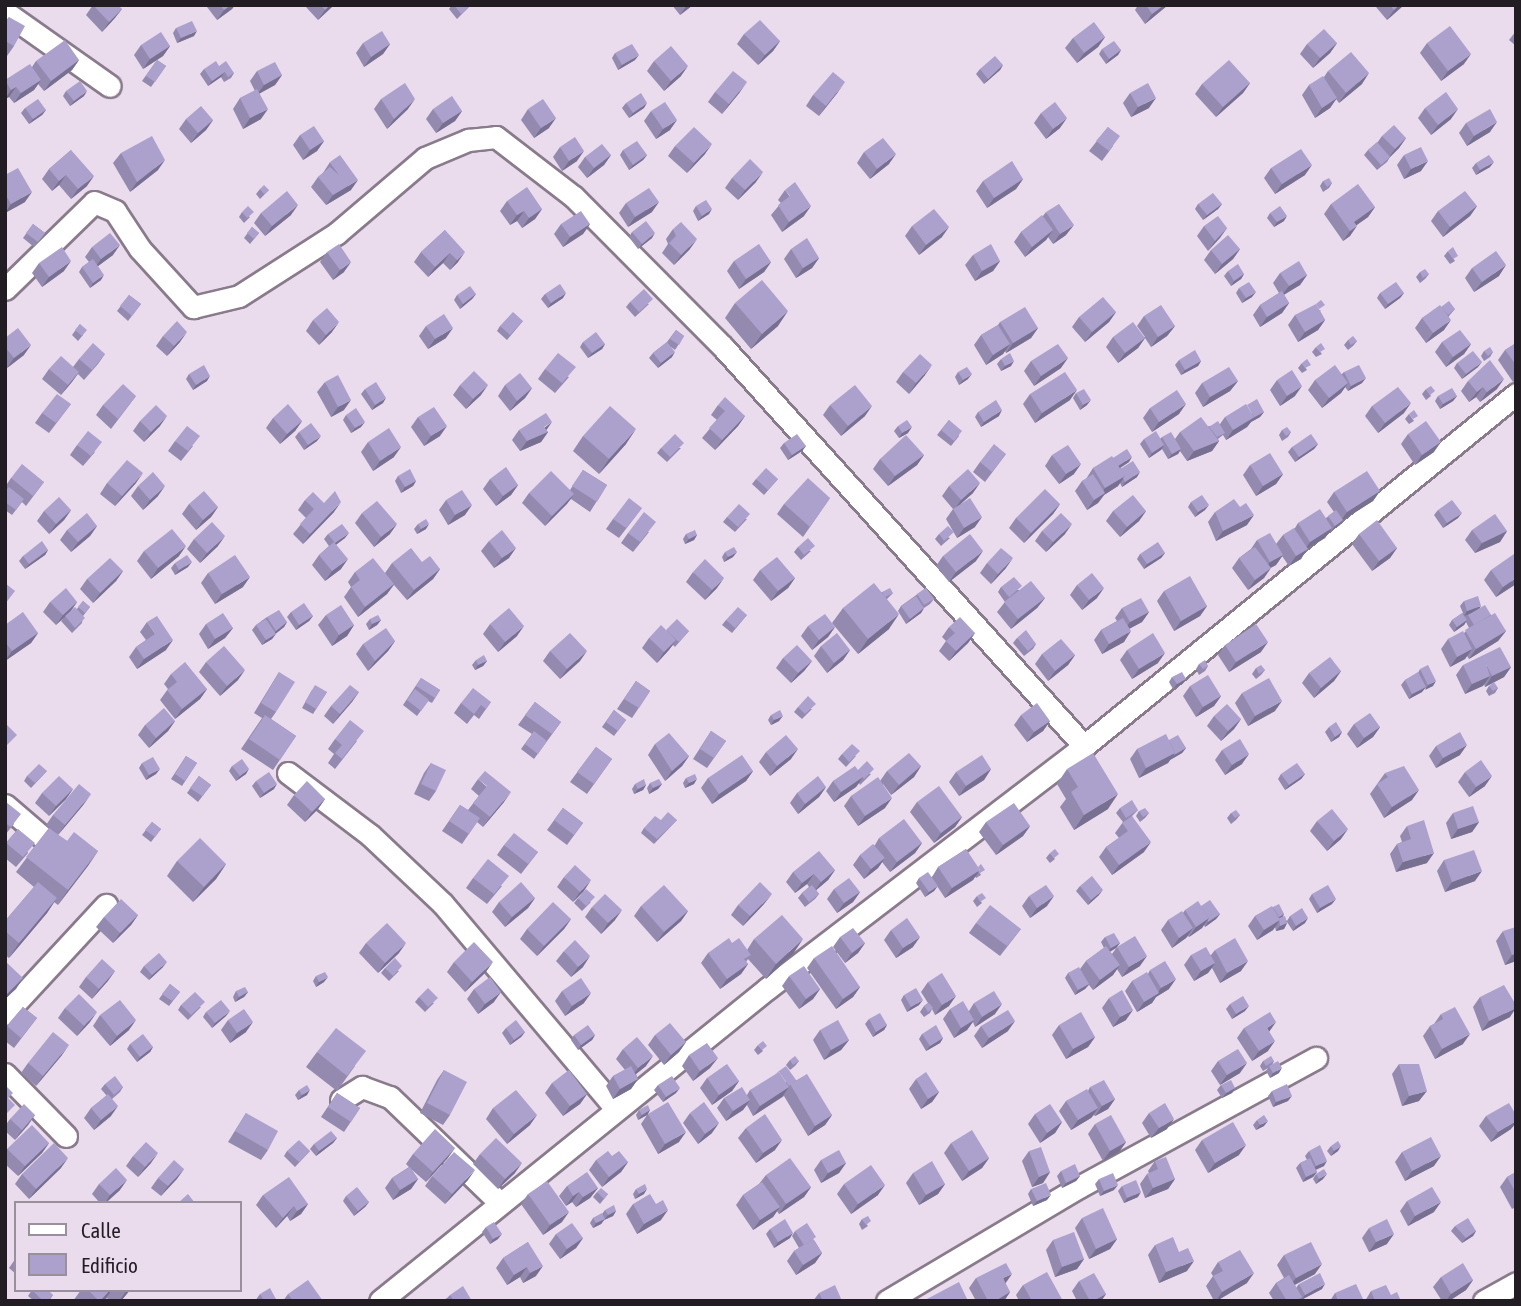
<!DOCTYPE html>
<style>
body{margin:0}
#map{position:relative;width:1521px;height:1306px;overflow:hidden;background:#eadbed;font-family:"Asap Condensed",sans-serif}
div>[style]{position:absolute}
.roads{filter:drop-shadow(2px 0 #897b8b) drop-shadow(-2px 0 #897b8b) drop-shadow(0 2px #897b8b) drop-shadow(0 -2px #897b8b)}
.minor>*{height:21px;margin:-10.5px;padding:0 10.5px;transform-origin:10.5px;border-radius:10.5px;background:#fff}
.wall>*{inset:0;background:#948ab0}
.shaded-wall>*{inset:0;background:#787090}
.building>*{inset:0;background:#aca0cd}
span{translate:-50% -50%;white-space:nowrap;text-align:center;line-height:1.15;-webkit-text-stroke:5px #eadbed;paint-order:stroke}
.frame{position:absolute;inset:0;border:7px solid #221c23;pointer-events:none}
.legend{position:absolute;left:14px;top:1201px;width:228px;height:91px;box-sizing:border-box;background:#eadbed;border:2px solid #9a8f9c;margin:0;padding:9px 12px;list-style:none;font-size:21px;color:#221c23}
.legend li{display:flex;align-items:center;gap:14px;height:35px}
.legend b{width:35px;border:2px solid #9a8f9c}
</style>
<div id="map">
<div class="roads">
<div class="minor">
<div style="left:5px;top:12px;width:128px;rotate:35.2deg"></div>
<div style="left:5px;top:289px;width:124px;rotate:-44.3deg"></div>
<div style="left:94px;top:202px;width:23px;rotate:23deg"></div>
<div style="left:115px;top:211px;width:45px;rotate:56.7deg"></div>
<div style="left:140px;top:249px;width:79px;rotate:47.6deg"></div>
<div style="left:193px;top:307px;width:47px;rotate:-13.4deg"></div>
<div style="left:239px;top:296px;width:117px;rotate:-32.7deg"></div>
<div style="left:337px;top:233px;width:116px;rotate:-40.4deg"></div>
<div style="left:425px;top:158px;width:47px;rotate:-22.7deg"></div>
<div style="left:468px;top:140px;width:28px;rotate:-6deg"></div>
<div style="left:496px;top:137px;width:98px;rotate:37.6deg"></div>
<div style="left:574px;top:197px;width:211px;rotate:45.2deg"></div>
<div style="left:723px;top:347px;width:538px;rotate:47.86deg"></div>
<div style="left:288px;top:773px;width:103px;rotate:37.1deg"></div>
<div style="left:370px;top:835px;width:100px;rotate:43.4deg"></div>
<div style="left:443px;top:904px;width:268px;rotate:49.8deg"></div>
<div style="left:5px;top:805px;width:48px;rotate:40.7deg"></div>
<div style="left:5px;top:1014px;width:149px;rotate:-47.2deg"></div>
<div style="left:5px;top:1074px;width:87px;rotate:45.5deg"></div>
<div style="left:341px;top:1100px;width:25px;rotate:-32deg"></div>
<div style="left:362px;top:1087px;width:30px;rotate:20deg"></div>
<div style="left:390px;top:1097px;width:151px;rotate:43.9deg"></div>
<div style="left:380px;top:1301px;width:499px;rotate:-38.9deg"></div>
<div style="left:768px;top:988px;width:398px;rotate:-37.4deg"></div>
<div style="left:1084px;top:746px;width:557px;rotate:-39.17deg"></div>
<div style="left:887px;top:1301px;width:223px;rotate:-30.7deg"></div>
<div style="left:1079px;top:1187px;width:270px;rotate:-28.6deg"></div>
<div style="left:1484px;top:1301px;width:37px;rotate:-29deg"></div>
</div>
</div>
<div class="wall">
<div style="clip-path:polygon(93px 5px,122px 9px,114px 19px,102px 32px,86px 15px)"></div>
<div style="clip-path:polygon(208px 5px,235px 5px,232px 9px,217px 20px,207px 7px)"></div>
<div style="clip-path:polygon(306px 5px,334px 5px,318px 20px,305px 6px)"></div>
<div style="clip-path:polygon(452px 5px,471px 5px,457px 19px,449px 9px)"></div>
<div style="clip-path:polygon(672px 5px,693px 5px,680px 15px)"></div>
<div style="clip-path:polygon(1138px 5px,1168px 5px,1145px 24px,1135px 10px)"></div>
<div style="clip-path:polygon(1377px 5px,1404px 5px,1387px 20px,1376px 7px)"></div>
<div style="clip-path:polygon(9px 17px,14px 46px,7px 56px,5px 55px,5px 22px)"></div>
<div style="clip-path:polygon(176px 28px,194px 36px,177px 43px,173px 33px)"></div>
<div style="clip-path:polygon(1516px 31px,1516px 46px,1509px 40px)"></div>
<div style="clip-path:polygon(744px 34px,780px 41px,773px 51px,758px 65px,737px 44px)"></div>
<div style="clip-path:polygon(1105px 37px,1098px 47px,1077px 63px,1065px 48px,1073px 38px)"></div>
<div style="clip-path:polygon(363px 43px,390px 44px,383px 54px,364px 67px,356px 53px)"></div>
<div style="clip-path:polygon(1337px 43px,1330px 53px,1313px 68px,1300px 54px,1307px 44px)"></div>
<div style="clip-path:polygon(1427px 43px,1464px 64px,1441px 81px,1420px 53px)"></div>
<div style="clip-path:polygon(141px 45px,170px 46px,163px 56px,143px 69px,134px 55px)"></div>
<div style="clip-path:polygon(1102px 49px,1121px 50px,1118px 55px,1106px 64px,1099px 54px)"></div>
<div style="clip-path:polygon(615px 53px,635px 60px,618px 70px,612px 58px)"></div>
<div style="clip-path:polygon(79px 60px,72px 70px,44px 91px,38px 84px,34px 90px,14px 103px,9px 97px,5px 99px,5px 80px,32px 67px,36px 61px)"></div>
<div style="clip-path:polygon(157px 60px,166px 66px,151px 87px,142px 81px)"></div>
<div style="clip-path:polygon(654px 61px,681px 76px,664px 91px,647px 71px)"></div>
<div style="clip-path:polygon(1003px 65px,1000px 70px,984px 84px,976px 74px,980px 69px)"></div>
<div style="clip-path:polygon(219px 66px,234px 73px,231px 78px,224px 82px,221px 77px,208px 86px,200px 74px,204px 69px)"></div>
<div style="clip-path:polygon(257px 71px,282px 75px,275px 85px,259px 93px,261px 119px,243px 129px,233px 109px,240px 98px,255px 91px,250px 81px)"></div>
<div style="clip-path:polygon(1328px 71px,1362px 84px,1339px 103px,1336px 99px,1330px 108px,1315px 118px,1302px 95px,1309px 85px,1324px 77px)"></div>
<div style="clip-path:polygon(1250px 83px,1243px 93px,1216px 117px,1195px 94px,1202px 84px)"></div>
<div style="clip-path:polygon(66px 91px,84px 96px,70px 106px,63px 96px)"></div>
<div style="clip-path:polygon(715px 92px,740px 92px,722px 114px,708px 102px)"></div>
<div style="clip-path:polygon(838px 92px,819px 116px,806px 106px,813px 95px)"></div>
<div style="clip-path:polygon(1130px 93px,1149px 108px,1131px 117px,1123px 103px)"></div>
<div style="clip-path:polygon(381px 99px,408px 109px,387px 129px,374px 109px)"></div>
<div style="clip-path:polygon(626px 103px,644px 108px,629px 118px,622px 108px)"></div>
<div style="clip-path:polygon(25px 108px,46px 110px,42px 115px,29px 124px,21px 113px)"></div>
<div style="clip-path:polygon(1425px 108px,1451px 119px,1431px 135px,1418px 118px)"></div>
<div style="clip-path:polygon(433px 109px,462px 111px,455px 121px,436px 133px,426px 119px)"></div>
<div style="clip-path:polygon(528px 109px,549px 128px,534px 138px,521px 120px)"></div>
<div style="clip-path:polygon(651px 111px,670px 130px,656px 139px,644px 121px)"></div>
<div style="clip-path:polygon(1041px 113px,1060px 128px,1046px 139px,1034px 123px)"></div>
<div style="clip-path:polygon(186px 119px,213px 120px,206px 130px,191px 143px,179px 129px)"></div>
<div style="clip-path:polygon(1466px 123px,1490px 132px,1467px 146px,1459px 133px)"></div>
<div style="clip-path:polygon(1108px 127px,1113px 146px,1102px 161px,1089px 151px)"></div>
<div style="clip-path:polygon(300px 135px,324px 141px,317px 151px,303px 160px,293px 145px)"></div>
<div style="clip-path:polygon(1382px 136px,1406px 138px,1399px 148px,1390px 157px,1387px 162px,1377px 170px,1364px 155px,1368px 150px,1377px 143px)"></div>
<div style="clip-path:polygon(675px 146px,705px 154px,687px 173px,668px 156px)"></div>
<div style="clip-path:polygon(560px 147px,577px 161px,562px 171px,553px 157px)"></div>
<div style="clip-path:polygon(71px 150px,87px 186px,71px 199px,59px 185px,52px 191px,42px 179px,49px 169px)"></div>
<div style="clip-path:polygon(623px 150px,647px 155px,643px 160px,629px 170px,620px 155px)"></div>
<div style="clip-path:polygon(864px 152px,889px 164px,870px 179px,857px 163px)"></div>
<div style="clip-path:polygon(121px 153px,158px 170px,130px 192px,113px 163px)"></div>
<div style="clip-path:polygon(611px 155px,604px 165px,587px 178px,578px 167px,585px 157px)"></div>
<div style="clip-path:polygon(1404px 155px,1421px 171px,1404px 179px,1397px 165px)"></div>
<div style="clip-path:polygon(330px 162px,351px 190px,326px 205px,311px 187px,318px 177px,323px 173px)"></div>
<div style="clip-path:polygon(1476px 163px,1490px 167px,1476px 175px,1472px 168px)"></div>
<div style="clip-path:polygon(1271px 168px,1305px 175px,1275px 194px,1264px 178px)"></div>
<div style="clip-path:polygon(5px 175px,25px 202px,5px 213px)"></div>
<div style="clip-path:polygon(732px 178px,756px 182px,738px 200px,725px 188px)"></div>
<div style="clip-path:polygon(1023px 179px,1016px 189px,987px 208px,976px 191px,983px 181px)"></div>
<div style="clip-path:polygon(1323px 181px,1332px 183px,1329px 188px,1323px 192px,1320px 186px)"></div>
<div style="clip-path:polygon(260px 189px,269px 190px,260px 199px,256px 194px)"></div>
<div style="clip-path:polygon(785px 190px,804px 216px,782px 232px,771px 215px,781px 203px,778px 200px)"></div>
<div style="clip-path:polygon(507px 201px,542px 209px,535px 219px,522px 228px,517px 221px,510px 225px,500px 211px)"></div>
<div style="clip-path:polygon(626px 203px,652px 212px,628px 227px,619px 213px)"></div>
<div style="clip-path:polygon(1198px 204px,1222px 204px,1218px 209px,1203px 220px,1195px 209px)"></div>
<div style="clip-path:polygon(1331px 204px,1375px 207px,1368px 217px,1356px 225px,1350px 236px,1343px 241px,1324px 214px)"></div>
<div style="clip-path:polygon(696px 206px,709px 214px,698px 221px,693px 211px)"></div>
<div style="clip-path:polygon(1477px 206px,1470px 216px,1443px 237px,1431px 221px,1438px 211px)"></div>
<div style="clip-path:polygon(242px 212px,250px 217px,244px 223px,239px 217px)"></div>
<div style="clip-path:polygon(1046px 212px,1066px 235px,1053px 244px,1048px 237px,1046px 240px,1025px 257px,1014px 242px,1021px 232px,1043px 216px)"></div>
<div style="clip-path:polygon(261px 213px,291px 215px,265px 236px,254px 223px)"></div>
<div style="clip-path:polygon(1270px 213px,1284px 221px,1274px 227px,1267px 218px)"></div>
<div style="clip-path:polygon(33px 224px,45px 233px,34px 247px,23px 238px)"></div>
<div style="clip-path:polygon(561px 224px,590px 224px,583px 234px,563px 247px,554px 234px)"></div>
<div style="clip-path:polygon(912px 226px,942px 237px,919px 255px,905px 236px)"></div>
<div style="clip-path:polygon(1204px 226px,1227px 228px,1208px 251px,1197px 236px)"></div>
<div style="clip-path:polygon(252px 227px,259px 233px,250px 244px,244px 238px)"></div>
<div style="clip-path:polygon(673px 229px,690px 249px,674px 265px,662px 253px,668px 244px,666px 239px)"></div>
<div style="clip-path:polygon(445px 230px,458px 262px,450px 270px,443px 263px,428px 277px,414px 262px,421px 252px)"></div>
<div style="clip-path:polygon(632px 232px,652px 238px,638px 249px,629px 237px)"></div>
<div style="clip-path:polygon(92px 247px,113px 255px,98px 266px,101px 280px,90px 288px,79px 272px,82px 267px,89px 262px,85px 257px)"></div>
<div style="clip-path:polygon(791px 249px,819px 258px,812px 268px,796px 278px,784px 259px)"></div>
<div style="clip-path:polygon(1240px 249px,1233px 259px,1215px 274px,1204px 260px,1211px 250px)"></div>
<div style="clip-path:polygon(1448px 251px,1455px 261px,1450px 264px,1444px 256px)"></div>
<div style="clip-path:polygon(327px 252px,344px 272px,333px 280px,320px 262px)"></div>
<div style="clip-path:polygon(973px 255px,1000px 261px,993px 271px,975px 281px,965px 265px)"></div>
<div style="clip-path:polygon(734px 261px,771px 262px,764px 272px,739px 289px,727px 271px)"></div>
<div style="clip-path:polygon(39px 263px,64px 271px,42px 287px,32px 273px)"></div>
<div style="clip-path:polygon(1472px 268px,1499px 276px,1474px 292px,1465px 278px)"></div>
<div style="clip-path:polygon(1228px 271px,1244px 274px,1241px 279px,1231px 286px,1224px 276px)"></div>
<div style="clip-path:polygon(1420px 272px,1429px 274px,1425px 279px,1420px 283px,1416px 277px)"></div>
<div style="clip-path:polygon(1280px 273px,1307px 275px,1300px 285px,1284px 295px,1289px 303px,1282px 313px,1260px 327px,1253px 315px,1260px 305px,1279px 293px,1273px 283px)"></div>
<div style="clip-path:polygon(1239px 288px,1252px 297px,1242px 303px,1236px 293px)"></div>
<div style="clip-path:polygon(1380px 293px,1404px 293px,1400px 298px,1385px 309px,1377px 298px)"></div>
<div style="clip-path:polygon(476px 294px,472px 299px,460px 309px,454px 300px,457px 295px)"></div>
<div style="clip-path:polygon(545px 294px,563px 298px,548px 308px,541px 299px)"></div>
<div style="clip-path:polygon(129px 295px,141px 304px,128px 321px,117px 311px)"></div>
<div style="clip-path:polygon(630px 302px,649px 304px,635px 317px,626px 307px)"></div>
<div style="clip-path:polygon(735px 303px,778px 326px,751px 349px,725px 318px)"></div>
<div style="clip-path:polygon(1441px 307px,1455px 309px,1449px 316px,1444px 330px,1426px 343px,1415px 328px,1422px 318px)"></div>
<div style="clip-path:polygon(1321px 310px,1320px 311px,1325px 320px,1318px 330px,1298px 342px,1288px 325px,1295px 315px)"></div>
<div style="clip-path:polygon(1116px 312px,1109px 322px,1085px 342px,1072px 327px,1079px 317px)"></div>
<div style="clip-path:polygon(1144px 316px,1175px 326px,1167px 336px,1151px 347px,1145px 338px,1138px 348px,1118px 363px,1106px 347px,1113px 337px,1145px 337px,1137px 326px)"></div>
<div style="clip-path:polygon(313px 320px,332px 332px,319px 345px,306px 331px)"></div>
<div style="clip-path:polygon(523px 321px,507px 340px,497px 331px,500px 326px)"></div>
<div style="clip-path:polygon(1000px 322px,1038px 328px,1031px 338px,1006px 353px,1005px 351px,1003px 354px,986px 365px,974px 345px,981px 335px,998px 325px)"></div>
<div style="clip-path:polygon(80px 324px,83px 335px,78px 341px,72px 335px)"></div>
<div style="clip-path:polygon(426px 326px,446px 338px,428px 349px,419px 336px)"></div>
<div style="clip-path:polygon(676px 330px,684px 336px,675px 350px,671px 347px,672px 357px,658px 368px,649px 358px,653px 353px,667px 342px)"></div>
<div style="clip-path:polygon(163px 336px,180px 342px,167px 356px,156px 346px)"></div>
<div style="clip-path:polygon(5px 338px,24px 355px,7px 368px,5px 366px)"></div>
<div style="clip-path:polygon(1348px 340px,1357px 341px,1353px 346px,1348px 350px,1344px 345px)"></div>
<div style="clip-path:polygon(583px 342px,605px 344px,602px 349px,588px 358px,580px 347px)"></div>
<div style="clip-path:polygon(1442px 342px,1471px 344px,1464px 354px,1446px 367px,1435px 352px)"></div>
<div style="clip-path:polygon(1516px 343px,1516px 380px,1513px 382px,1498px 360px,1505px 350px)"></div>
<div style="clip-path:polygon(1316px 347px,1322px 354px,1316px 357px,1312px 352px)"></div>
<div style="clip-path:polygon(1484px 351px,1493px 352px,1490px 357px,1484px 361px,1481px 356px)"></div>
<div style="clip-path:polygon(105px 354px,98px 364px,84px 380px,78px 374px,61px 395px,42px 379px,49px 369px,73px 367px,79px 359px)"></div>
<div style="clip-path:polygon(1001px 359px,1011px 366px,1001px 371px,997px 364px)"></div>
<div style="clip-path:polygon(1179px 360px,1201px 361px,1198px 366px,1181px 375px,1175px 365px)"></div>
<div style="clip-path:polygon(1031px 361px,1061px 368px,1034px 386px,1024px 371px)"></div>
<div style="clip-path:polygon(1302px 363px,1307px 370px,1302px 373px,1298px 368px)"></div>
<div style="clip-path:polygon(1457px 363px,1478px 367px,1462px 379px,1454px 368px)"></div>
<div style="clip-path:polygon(545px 369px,569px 377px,555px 393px,538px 379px)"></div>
<div style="clip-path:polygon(903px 372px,925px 375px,909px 394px,896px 382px)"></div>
<div style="clip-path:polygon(958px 372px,968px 379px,959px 385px,955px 377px)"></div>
<div style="clip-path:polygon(1344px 372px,1362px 383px,1348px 391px,1345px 387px,1341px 393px,1322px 408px,1308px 390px,1315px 380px,1342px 374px)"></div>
<div style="clip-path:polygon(189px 374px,207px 381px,193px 390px,186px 379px)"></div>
<div style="clip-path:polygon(1277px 380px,1295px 396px,1280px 406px,1270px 390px)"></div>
<div style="clip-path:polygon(1238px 381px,1230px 391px,1203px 407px,1195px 393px,1202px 383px)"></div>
<div style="clip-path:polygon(1468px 381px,1497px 389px,1480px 402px,1476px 397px,1469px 402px,1461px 391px)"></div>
<div style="clip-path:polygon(325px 382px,344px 410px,331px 417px,317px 392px)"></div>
<div style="clip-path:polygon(460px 385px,481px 395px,466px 409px,453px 395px)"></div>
<div style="clip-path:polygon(505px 385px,532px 388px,525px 398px,510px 411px,498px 396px)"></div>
<div style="clip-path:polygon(365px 389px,383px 403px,372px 410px,361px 394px)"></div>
<div style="clip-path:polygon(1426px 389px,1431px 396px,1426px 400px,1422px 394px)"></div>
<div style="clip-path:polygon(1076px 393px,1087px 405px,1080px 410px,1073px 398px)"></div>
<div style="clip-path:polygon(1030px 394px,1070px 400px,1035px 423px,1023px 404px)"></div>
<div style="clip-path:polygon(136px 396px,111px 429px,96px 415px,103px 405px)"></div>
<div style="clip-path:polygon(1438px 396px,1457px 396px,1453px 401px,1440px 409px,1435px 401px)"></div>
<div style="clip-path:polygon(71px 404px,49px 433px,35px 423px,42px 413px)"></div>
<div style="clip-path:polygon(718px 405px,745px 416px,738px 426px,715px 450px,702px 438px,717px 420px,711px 415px)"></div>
<div style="clip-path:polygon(830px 405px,865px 416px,841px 436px,823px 415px)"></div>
<div style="clip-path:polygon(1372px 406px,1404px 413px,1378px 433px,1365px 416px)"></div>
<div style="clip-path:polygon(1150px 408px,1179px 414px,1152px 432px,1143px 418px)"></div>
<div style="clip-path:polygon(978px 412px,999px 416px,981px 427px,975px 417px)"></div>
<div style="clip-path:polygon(1264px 412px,1260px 417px,1251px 422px,1247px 427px,1226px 440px,1223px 435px,1218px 439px,1219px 441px,1212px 451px,1187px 461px,1180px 451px,1178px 454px,1168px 459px,1162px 449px,1149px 458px,1140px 444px,1144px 439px,1160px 439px,1162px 437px,1175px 439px,1180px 432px,1220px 424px,1225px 417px)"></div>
<div style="clip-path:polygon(1409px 414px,1414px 421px,1409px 424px,1405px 419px)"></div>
<div style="clip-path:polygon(346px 415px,361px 427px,351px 433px,343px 420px)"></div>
<div style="clip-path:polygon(418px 417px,440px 436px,424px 446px,411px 427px)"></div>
<div style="clip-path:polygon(273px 418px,302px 421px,295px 431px,280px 444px,266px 428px)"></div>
<div style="clip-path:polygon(949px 420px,959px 436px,951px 446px,937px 435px)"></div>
<div style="clip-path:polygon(140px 421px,160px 426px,144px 442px,133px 431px)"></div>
<div style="clip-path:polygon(898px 426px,908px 433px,899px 438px,894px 431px)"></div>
<div style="clip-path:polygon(519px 430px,546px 430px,548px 432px,541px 442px,520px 451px,512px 440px)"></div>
<div style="clip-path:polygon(1282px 430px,1291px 432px,1288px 437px,1282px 441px,1279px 435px)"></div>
<div style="clip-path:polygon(299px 432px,317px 441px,304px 450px,295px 437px)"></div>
<div style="clip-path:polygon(1408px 434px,1434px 452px,1415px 465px,1401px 444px)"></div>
<div style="clip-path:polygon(583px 436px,626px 444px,599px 474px,573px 451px)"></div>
<div style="clip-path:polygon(175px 441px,193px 446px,181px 461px,168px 451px)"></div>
<div style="clip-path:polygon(368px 442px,394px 457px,373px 471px,361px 452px)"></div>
<div style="clip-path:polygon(784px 443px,806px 446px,802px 451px,788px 460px,780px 448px)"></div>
<div style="clip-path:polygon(1318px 444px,1314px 449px,1295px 462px,1288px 452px,1292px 447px)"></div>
<div style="clip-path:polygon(77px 445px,95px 452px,83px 466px,70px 455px)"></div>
<div style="clip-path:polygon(661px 448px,681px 448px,667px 462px,657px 453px)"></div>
<div style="clip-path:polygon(1006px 454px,985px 482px,973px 472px,980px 462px)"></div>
<div style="clip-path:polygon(924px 455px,917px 465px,888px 486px,873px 469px,880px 459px)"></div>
<div style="clip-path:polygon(1052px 455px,1074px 474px,1059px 484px,1045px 466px)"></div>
<div style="clip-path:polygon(1113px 458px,1129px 462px,1120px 468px,1137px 477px,1122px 487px,1120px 483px,1118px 486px,1104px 495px,1098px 503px,1087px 510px,1075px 491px,1082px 481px,1086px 479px,1093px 468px)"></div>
<div style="clip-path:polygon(1250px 465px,1283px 474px,1276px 484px,1256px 496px,1243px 475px)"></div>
<div style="clip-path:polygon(583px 470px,607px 485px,590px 512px,571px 499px,545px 526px,522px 503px,529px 493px,570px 490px)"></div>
<div style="clip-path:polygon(398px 476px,416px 481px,413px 486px,401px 493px,395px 481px)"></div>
<div style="clip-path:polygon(11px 478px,44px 482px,26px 506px,22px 502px,12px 515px,5px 510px,6px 490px,5px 487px)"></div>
<div style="clip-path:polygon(490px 479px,518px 485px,511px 495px,496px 506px,483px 489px)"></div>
<div style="clip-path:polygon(756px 479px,778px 479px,764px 495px,752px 484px)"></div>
<div style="clip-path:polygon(107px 483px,136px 483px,115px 506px,100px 494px)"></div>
<div style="clip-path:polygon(138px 486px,158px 496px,143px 510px,131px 496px)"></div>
<div style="clip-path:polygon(949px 486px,973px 493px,961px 503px,975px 527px,957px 538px,946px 519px,953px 509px,942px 496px)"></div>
<div style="clip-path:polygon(1380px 491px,1373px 501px,1343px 520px,1340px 525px,1331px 531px,1330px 530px,1325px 538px,1307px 549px,1301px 559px,1289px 566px,1282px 556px,1276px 565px,1270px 568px,1264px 578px,1248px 590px,1232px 568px,1239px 558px,1251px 549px,1257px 540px,1276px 544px,1283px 535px,1295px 528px,1298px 523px,1326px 518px,1334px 512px,1327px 502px,1334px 492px)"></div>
<div style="clip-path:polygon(830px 498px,803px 537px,777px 514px,784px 504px)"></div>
<div style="clip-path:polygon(305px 500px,334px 512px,303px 544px,293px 534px,306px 518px,298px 510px)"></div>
<div style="clip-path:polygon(446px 500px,465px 515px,448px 525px,439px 510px)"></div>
<div style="clip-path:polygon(1191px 502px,1205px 510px,1195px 517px,1188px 507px)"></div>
<div style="clip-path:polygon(189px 504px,218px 507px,211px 517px,196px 530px,182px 514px)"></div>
<div style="clip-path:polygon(1060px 504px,1053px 514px,1024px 543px,1009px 528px,1016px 518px)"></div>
<div style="clip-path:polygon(642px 508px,619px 538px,606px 529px,613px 519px)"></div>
<div style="clip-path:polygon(71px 510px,64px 520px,49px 534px,37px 521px,44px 511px)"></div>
<div style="clip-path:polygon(1438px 510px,1458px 518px,1443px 528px,1434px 515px)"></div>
<div style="clip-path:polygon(1113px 511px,1146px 511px,1139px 521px,1120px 537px,1106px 521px)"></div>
<div style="clip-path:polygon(1215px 512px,1247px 525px,1216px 541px,1208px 522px)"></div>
<div style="clip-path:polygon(362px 513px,390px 534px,374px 547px,355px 523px)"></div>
<div style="clip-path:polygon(727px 517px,747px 519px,735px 532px,723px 522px)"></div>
<div style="clip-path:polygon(418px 524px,426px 529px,417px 534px,414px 529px)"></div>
<div style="clip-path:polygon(97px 526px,90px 536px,71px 552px,60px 540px,67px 530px)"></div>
<div style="clip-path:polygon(1472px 530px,1507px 531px,1500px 542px,1475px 553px,1465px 540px)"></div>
<div style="clip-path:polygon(1042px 531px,1065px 534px,1046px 552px,1035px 541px)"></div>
<div style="clip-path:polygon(649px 532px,633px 552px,621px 543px,628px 533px)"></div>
<div style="clip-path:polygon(328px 534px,345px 538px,336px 545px,341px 569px,325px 581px,312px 565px,319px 555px,329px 546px,324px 539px)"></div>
<div style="clip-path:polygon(686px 534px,697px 535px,694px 540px,685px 544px,683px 539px)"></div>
<div style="clip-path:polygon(939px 534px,950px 538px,941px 546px,935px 539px)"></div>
<div style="clip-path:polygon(1359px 534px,1397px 548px,1390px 558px,1372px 571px,1352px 544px)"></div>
<div style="clip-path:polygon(194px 539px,218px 546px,200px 563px,187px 549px)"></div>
<div style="clip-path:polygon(489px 541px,509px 558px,494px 568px,481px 551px)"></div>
<div style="clip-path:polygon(798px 547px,811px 551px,801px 560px,794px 552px)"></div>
<div style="clip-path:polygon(48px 550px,45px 555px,25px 569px,19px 561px,23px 556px)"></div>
<div style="clip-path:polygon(144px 551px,179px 556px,151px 579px,137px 561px)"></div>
<div style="clip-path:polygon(725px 552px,733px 557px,724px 562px,722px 557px)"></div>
<div style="clip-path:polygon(1165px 553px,1161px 558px,1144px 569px,1137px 559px,1140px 554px)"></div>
<div style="clip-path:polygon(943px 556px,976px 561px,949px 582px,936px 566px)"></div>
<div style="clip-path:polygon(422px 562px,440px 569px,433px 579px,407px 600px,394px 585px,387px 594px,358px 617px,344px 597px,351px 587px,348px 582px,355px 572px,385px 573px,392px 563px)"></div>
<div style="clip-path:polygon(175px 563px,188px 567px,175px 575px,171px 568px)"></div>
<div style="clip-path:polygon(987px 563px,1006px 568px,991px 584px,980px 573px)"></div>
<div style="clip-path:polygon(760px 570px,795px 578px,788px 588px,771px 601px,753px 580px)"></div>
<div style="clip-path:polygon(1491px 570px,1516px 584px,1496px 597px,1484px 580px)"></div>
<div style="clip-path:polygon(123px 571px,116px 581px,93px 603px,80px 589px,87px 579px)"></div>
<div style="clip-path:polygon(693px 572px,717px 588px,705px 600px,686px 582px)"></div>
<div style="clip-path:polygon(208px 573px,243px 587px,215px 604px,201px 583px)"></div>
<div style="clip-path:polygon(1077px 585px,1097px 598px,1082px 610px,1070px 595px)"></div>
<div style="clip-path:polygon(1001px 587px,1019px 590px,1045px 598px,1037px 608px,1011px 629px,997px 612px,1005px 602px,998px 592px)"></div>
<div style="clip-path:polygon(926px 588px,934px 599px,930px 604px,924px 608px,921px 613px,906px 624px,898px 611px,901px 606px)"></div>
<div style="clip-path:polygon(1164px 591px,1207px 606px,1200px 616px,1174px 631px,1157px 601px)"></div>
<div style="clip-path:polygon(882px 592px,893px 593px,887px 599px,889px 629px,858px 654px,832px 623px,843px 608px)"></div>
<div style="clip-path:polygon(83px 601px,90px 607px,83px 616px,82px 623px,72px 633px,61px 621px,64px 617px,56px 625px,43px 612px,50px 602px,77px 602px,71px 611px,77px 609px)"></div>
<div style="clip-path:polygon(1464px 601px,1480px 608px,1491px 615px,1506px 631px,1498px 641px,1469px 659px,1467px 656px,1465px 659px,1450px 667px,1441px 649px,1448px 639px,1464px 633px,1469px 628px,1466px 622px,1464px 625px,1454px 632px,1449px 625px,1452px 620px,1463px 613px,1460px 606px)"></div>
<div style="clip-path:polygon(1122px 608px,1149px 612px,1142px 622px,1129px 629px,1124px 642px,1102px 654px,1094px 640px,1101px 630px,1117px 621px,1115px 618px)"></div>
<div style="clip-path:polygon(291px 612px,313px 616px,309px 621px,296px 630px,287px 617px)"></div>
<div style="clip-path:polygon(326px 615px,354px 625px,347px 636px,332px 646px,318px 625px)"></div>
<div style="clip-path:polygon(747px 615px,732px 633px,722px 625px,726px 620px)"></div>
<div style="clip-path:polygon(267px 617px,287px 622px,284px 627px,276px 633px,272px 639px,262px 645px,252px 630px,256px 625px)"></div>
<div style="clip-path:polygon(370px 619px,381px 620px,377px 625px,369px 630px,366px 624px)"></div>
<div style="clip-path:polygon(147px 622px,166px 650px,137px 669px,129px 657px,136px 647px,146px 640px,140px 632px)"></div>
<div style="clip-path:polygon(206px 624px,233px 628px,225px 638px,208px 649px,199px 634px)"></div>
<div style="clip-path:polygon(490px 624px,517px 636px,498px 652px,483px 634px)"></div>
<div style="clip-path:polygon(5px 625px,38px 633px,31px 643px,5px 661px)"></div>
<div style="clip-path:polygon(808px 626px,835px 627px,828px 637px,812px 650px,801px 636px)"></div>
<div style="clip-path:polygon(949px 627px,975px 633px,968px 643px,949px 661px,939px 651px,946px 641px,942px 637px)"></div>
<div style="clip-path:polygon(666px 631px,689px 631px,675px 647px,673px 645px,657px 663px,642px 648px,649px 638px)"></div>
<div style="clip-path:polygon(1017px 638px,1036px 644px,1033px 649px,1024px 656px,1013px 643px)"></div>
<div style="clip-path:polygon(395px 641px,388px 651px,368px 671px,356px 654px,363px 644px)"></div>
<div style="clip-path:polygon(1225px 645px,1261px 652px,1229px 672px,1218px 655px)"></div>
<div style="clip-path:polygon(821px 646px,850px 650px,843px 660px,827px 673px,814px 656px)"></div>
<div style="clip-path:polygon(1127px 650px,1158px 663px,1132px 679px,1120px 660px)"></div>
<div style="clip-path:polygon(550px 651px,580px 661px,560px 679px,543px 661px)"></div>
<div style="clip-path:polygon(1042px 654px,1075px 655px,1068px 665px,1048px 681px,1035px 664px)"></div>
<div style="clip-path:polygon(783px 658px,812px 661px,804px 671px,791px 683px,776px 668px)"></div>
<div style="clip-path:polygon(476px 660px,487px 661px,483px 666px,475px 670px,472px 665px)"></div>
<div style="clip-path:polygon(206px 662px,238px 680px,220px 696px,199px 672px)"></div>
<div style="clip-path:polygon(1199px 664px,1208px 666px,1205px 671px,1199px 675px,1196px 669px)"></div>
<div style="clip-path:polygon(1463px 665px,1511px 667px,1504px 677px,1485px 687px,1484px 684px,1465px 694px,1456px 675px)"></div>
<div style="clip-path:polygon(1256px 668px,1265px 670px,1261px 675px,1256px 679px,1252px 674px)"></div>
<div style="clip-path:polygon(1420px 669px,1433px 686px,1424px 689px,1422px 692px,1409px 699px,1401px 685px,1405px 680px,1418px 673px)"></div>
<div style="clip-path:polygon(1341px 671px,1334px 681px,1314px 698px,1302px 683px,1309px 673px)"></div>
<div style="clip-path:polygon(279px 672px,276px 712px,271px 719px,296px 736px,273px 770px,241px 749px,262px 718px,254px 713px)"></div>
<div style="clip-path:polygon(171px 674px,207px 689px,200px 699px,175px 719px,160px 700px,168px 689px,164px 684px)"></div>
<div style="clip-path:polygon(1172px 677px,1182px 684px,1173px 689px,1169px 682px)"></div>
<div style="clip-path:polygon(421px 678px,440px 690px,432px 703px,428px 701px,417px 716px,403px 705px)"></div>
<div style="clip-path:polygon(636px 681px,650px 691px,632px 718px,617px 709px)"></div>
<div style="clip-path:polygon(1190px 686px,1221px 696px,1214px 706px,1196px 717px,1183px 696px)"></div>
<div style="clip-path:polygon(1489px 686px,1498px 688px,1495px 693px,1489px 696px,1486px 691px)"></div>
<div style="clip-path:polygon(312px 690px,327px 692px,313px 714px,302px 708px)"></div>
<div style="clip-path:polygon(359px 692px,333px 724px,324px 716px,331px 706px)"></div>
<div style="clip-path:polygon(1242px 693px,1275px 711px,1248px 726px,1235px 703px)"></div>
<div style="clip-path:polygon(491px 702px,479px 719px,474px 715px,467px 724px,454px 713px,461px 703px)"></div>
<div style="clip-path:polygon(535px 702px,561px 722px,534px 759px,521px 749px,532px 734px,518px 725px)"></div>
<div style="clip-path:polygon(798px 707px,812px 709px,802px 719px,794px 712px)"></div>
<div style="clip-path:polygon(614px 710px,626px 720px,614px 736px,602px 727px)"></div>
<div style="clip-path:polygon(771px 715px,779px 721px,771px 725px,768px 720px)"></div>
<div style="clip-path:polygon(1021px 715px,1050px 721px,1043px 731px,1027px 742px,1014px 725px)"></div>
<div style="clip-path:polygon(1214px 716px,1241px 719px,1234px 729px,1221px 741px,1207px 726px)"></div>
<div style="clip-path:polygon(175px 721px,168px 731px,149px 748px,138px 735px,145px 725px)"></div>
<div style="clip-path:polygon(1354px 724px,1380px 727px,1373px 737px,1357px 748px,1347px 734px)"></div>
<div style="clip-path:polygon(1329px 727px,1342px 732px,1339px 737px,1331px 742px,1325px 732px)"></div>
<div style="clip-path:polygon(711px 731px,726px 741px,707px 768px,693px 759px)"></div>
<div style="clip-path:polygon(335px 739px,357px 741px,335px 769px,328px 763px,334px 754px,328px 749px)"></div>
<div style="clip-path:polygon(1169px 740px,1186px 748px,1182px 753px,1170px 760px,1168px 763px,1139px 778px,1130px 759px,1137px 749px)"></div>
<div style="clip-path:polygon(655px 744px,689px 756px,682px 766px,665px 781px,648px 755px)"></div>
<div style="clip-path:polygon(1436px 746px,1460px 755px,1436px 768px,1429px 756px)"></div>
<div style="clip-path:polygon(596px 747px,612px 759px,587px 794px,570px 782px)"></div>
<div style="clip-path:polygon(1222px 750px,1242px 764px,1225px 775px,1215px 760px)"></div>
<div style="clip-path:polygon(766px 752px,791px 759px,770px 776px,759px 762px)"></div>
<div style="clip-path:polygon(842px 754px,856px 756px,846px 767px,838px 759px)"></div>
<div style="clip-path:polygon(186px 756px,197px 763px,182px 786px,171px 779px)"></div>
<div style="clip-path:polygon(142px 763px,156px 774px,146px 780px,139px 768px)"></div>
<div style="clip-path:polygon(431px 763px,436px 791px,429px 801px,414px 794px,424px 773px)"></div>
<div style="clip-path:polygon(232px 766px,246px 774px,236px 781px,229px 771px)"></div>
<div style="clip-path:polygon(921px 766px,914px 777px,891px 795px,883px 784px,885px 808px,858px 826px,844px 806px,851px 796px,880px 781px,887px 771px)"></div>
<div style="clip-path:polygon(991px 769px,984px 780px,959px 796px,949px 782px,956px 772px)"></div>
<div style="clip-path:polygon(1067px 769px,1108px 809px,1074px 830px,1060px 807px,1066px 799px,1057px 784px)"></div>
<div style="clip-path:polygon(858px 770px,871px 774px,860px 785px,859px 783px,856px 787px,834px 802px,826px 791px,833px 781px)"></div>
<div style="clip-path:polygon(47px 771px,31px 788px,24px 781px,27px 776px)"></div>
<div style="clip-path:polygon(753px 771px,746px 781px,712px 804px,701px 788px,708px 778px)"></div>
<div style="clip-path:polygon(1465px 772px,1485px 786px,1469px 797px,1458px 782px)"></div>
<div style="clip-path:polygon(1385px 773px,1412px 800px,1384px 818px,1370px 794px)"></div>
<div style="clip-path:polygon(1281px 774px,1305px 774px,1301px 779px,1285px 790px,1278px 779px)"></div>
<div style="clip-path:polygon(199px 776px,211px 785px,198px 802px,187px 793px)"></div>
<div style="clip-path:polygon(686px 778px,694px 784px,685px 788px,683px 783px)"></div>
<div style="clip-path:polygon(478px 779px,504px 802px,483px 827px,477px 822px,462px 844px,442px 831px,460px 805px,468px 810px,479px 796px,471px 789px)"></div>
<div style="clip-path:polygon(256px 781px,274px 789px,260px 798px,252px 786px)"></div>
<div style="clip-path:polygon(650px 783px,662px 784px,658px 789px,649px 794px,647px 788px)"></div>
<div style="clip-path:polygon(635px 784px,646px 785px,643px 790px,634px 794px,632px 789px)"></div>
<div style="clip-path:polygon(826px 787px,819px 797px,798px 814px,790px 803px,797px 793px)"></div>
<div style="clip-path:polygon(73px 789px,66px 799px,49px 816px,35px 803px,42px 793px)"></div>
<div style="clip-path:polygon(294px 795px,325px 799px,318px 809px,305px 822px,287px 805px)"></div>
<div style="clip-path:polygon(917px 802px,962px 817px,955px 827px,934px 843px,910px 812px)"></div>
<div style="clip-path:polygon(5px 803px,14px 824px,5px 835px)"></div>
<div style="clip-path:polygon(84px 804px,58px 835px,67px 841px,98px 851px,58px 905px,54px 902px,47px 913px,9px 958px,5px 955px,5px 921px,34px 887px,16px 872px,49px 828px,46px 825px,53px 815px)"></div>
<div style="clip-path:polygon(563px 808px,583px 823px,567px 845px,547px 830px)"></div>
<div style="clip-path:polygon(1120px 808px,1138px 810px,1132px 816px,1144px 852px,1112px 875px,1099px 857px,1106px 847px,1119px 838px,1115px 833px,1123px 822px,1116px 813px)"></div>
<div style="clip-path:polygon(1139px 811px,1149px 813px,1145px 818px,1140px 822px,1136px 816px)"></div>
<div style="clip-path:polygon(1231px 813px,1240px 815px,1236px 820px,1231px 824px,1227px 818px)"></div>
<div style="clip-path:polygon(1453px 813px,1479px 822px,1472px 832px,1451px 839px,1446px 823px)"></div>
<div style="clip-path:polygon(661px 820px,677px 820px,654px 844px,641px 833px,644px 828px)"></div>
<div style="clip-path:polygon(1317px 821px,1341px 839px,1327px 851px,1310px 831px)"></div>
<div style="clip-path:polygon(152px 822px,161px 829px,151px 842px,142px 835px)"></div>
<div style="clip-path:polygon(986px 822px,1030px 826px,1023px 836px,996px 855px,979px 832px)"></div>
<div style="clip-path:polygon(1407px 826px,1427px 863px,1396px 872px,1390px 854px,1397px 844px,1402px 842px,1400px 836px)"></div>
<div style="clip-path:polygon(18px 829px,28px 853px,16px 867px,5px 858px,5px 844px)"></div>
<div style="clip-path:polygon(879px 838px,922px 843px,915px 853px,890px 872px,882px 862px,878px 868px,864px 879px,853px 865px,860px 855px,875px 845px)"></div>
<div style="clip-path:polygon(504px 845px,538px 852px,521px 874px,497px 855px)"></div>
<div style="clip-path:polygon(966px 849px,981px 875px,976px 878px,975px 876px,973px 880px,945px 898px,937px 886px,934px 891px,925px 897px,916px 883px,919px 878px,932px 877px,938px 867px)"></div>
<div style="clip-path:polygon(1050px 853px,1055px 859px,1050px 863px,1046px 858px)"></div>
<div style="clip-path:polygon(1444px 860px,1475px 881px,1445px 892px,1437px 871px)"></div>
<div style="clip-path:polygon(177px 861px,226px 864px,216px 879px,193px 902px,167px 876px)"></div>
<div style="clip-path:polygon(835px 870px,828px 880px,816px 890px,819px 894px,815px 899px,805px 907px,798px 898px,802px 893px,809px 887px,807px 884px,795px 893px,786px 882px,793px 872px)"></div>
<div style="clip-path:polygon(564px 877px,584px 891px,573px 902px,557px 887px)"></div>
<div style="clip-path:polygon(473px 878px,502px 886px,487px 904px,466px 888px)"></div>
<div style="clip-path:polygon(1080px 886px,1099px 895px,1088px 905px,1076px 891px)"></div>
<div style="clip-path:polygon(834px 889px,860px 892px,853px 902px,837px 913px,827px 899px)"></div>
<div style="clip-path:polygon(1312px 894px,1332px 904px,1317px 913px,1309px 899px)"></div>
<div style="clip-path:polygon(977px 896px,982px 903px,977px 907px,973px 901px)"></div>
<div style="clip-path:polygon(1029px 896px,1047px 906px,1030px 918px,1022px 906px)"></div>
<div style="clip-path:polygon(535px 898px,528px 908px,505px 927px,492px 912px,499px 902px)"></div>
<div style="clip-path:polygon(578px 898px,591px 902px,582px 911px,574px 903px)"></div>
<div style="clip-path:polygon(764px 904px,743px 926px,731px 915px,738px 905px)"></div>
<div style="clip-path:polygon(641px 906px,688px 911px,681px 921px,657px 942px,634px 916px)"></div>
<div style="clip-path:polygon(1201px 906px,1220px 914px,1216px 919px,1205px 927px,1204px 925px,1202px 928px,1189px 937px,1188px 936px,1186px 938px,1172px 948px,1161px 930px,1168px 920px,1183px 913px,1185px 910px)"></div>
<div style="clip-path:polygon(592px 907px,615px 920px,601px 934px,585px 917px)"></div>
<div style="clip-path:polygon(1273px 907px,1284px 914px,1283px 917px,1287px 921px,1290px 916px,1305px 923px,1293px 931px,1287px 922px,1287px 923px,1284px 929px,1276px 931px,1275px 927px,1273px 930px,1257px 940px,1248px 926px,1255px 916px)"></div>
<div style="clip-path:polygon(138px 915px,131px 925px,113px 943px,96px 927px,104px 917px)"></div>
<div style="clip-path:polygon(571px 919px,564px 929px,537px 956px,520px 939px,527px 929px)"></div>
<div style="clip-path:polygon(976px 923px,1021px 929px,1000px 956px,969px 933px)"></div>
<div style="clip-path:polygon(891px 930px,913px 947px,896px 958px,884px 940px)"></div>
<div style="clip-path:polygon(1503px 931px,1516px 961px,1505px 965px,1496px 941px)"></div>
<div style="clip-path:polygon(840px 937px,865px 943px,858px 953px,845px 963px,833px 947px)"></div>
<div style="clip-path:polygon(1105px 937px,1120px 943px,1116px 948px,1110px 952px,1112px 954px,1117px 947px,1140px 966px,1122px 977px,1117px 969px,1113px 975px,1093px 990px,1089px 985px,1085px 989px,1075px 995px,1065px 978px,1068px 973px,1080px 969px,1086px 961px,1104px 948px,1101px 942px)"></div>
<div style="clip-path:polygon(754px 939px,793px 954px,766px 979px,748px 959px,746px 962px,748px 964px,741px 974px,720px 989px,701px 963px,708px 953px,732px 943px,747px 950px)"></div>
<div style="clip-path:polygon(366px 943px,399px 953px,378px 973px,359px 953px)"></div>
<div style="clip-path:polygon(1215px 950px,1241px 971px,1220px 983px,1212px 968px,1208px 973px,1194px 981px,1184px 965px,1191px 955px,1211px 955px)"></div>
<div style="clip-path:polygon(564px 951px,583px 967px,571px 977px,556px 961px)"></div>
<div style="clip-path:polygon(814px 958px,860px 987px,853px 997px,836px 1009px,807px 968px)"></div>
<div style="clip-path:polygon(454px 962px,486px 972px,465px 992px,447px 972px)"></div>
<div style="clip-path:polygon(144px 966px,163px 967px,149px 980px,140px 972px)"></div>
<div style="clip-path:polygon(385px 968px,399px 971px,389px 981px,381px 973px)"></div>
<div style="clip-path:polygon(1150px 970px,1169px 989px,1156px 997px,1152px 1003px,1137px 1012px,1125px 991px,1132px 981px,1148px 974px)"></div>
<div style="clip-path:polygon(115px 971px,92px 999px,79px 987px,86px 977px)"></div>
<div style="clip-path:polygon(316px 976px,324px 982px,316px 987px,313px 981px)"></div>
<div style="clip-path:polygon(789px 976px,820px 989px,813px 999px,799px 1009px,782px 986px)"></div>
<div style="clip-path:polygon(928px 982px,949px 1006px,935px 1015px,932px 1009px,930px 1013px,924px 1017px,920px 1012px,924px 1006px,928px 1003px,921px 992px)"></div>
<div style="clip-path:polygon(170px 984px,180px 992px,169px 1006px,159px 999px)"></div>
<div style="clip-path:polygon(474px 989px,494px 1002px,478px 1014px,467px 999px)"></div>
<div style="clip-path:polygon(236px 991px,248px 992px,244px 997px,235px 1002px,233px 997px)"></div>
<div style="clip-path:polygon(562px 991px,584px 1003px,565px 1016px,555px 1001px)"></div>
<div style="clip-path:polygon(904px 995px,919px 1005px,907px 1012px,901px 1000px)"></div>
<div style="clip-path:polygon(419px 997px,434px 1003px,425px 1012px,415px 1002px)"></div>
<div style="clip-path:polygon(1480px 997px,1510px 1017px,1482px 1031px,1473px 1007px)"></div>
<div style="clip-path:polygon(1109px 998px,1126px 1020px,1113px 1027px,1102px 1008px)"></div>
<div style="clip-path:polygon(974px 1003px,995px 1014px,975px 1027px,973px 1022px,967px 1030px,954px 1038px,943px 1019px,950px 1009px,969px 1011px)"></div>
<div style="clip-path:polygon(1230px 1004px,1245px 1011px,1232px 1019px,1226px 1009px)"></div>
<div style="clip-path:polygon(181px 1005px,201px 1007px,188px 1020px,178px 1010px)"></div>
<div style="clip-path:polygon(23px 1007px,37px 1018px,14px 1048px,5px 1041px,5px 1028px)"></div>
<div style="clip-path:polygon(65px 1008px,90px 1022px,77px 1036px,58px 1018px)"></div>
<div style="clip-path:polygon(206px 1012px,226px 1016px,212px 1028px,203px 1017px)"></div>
<div style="clip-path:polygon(1441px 1014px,1463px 1044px,1435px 1059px,1423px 1036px,1430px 1026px,1434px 1024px)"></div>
<div style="clip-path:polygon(100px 1015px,129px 1030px,110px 1046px,93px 1026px)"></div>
<div style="clip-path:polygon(869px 1019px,887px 1025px,884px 1030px,873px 1037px,865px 1024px)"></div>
<div style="clip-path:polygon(228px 1020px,246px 1032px,230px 1043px,221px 1030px)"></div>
<div style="clip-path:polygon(1059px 1025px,1095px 1037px,1088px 1047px,1066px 1059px,1052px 1035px)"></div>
<div style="clip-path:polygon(981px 1026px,1008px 1031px,982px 1048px,974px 1036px)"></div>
<div style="clip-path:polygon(506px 1028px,525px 1032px,521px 1037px,510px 1045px,502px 1033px)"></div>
<div style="clip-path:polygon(1244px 1028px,1269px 1032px,1268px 1051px,1252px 1061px,1237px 1038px)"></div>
<div style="clip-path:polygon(820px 1030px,849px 1040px,841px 1050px,824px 1060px,813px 1040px)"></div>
<div style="clip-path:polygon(922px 1034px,943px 1038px,940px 1043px,926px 1051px,919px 1039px)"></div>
<div style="clip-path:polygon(574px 1035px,595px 1035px,592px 1040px,578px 1050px,571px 1040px)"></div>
<div style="clip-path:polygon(655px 1035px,686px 1042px,679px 1052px,664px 1065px,648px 1045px)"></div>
<div style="clip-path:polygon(130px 1044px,153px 1047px,150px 1052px,137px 1062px,127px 1049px)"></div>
<div style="clip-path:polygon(758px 1045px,763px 1051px,758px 1055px,754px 1050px)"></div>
<div style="clip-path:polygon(623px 1049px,646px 1066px,636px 1074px,638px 1079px,631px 1089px,613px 1099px,606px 1086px,613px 1076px,625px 1070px,616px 1059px)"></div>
<div style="clip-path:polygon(317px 1052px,355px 1066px,337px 1091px,306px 1067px)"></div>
<div style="clip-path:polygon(62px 1055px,36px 1086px,21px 1073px,28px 1063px)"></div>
<div style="clip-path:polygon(689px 1055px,710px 1068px,693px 1081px,682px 1066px)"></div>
<div style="clip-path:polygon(790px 1060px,799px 1061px,795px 1066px,790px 1070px,786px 1065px)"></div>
<div style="clip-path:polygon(1218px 1061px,1240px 1073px,1220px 1085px,1211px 1071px)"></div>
<div style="clip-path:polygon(1263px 1061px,1274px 1061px,1272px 1065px,1279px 1073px,1270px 1078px,1266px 1071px,1268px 1068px,1263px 1071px,1260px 1066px)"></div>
<div style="clip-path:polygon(1399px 1064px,1419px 1101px,1402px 1106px,1392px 1074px)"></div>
<div style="clip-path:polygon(444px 1070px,450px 1115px,443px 1125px,420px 1113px,437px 1080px)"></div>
<div style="clip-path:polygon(707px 1078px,739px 1081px,732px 1091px,712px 1105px,700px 1088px)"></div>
<div style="clip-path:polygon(916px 1079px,939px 1092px,932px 1102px,921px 1109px,909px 1089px)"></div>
<div style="clip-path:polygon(796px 1080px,832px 1115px,825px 1125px,808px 1136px,784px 1096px,753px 1116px,747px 1105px,743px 1110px,726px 1121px,717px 1108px,724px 1098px,747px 1095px,750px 1090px)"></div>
<div style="clip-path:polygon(552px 1083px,587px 1094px,580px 1104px,563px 1116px,545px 1093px)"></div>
<div style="clip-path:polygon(105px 1084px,123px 1087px,120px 1092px,112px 1099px,111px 1116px,94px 1130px,84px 1118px,91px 1108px,107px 1096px,101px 1089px)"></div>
<div style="clip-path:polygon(658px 1085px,676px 1093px,663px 1102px,654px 1090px)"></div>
<div style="clip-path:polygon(1221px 1085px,1235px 1088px,1232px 1093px,1222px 1098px,1217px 1090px)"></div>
<div style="clip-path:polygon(1090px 1087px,1115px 1099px,1108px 1109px,1095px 1116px,1094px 1115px,1091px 1118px,1071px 1130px,1059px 1111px,1066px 1101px,1088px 1091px)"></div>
<div style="clip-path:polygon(299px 1090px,307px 1095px,298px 1100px,295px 1095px)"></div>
<div style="clip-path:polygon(1272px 1091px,1288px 1101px,1273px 1107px,1268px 1096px)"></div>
<div style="clip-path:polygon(337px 1093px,360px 1108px,344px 1132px,321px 1117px)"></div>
<div style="clip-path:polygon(493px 1108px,530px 1125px,507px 1144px,486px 1119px)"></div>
<div style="clip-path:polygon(639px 1110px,650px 1110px,648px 1114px,679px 1142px,658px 1154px,641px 1124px,647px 1115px,638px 1120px,636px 1115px)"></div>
<div style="clip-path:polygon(246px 1113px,268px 1150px,261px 1160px,228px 1142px)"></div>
<div style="clip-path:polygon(690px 1113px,712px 1133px,698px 1144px,683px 1123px)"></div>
<div style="clip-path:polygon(1149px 1113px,1167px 1129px,1151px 1138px,1142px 1123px)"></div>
<div style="clip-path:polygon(1035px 1114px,1062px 1122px,1055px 1133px,1040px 1143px,1028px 1124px)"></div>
<div style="clip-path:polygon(35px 1115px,28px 1125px,15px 1140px,5px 1131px,5px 1126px,10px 1119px)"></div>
<div style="clip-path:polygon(1486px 1116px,1511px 1129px,1491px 1142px,1479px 1126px)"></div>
<div style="clip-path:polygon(1257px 1120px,1264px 1126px,1256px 1130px,1253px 1125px)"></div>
<div style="clip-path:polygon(1095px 1124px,1126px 1142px,1119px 1152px,1103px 1161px,1088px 1134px)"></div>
<div style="clip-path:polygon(746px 1128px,775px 1150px,756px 1163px,738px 1138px)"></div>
<div style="clip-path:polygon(337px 1138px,333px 1143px,316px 1156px,310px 1149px,314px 1144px)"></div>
<div style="clip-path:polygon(1202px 1140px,1239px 1155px,1208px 1173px,1195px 1150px)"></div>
<div style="clip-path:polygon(49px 1143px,42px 1153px,18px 1176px,5px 1164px,5px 1152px,7px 1149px)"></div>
<div style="clip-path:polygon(951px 1143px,989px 1158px,982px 1168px,962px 1181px,944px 1153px)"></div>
<div style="clip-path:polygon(1331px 1146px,1338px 1151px,1331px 1156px,1327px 1151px)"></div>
<div style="clip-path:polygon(455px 1148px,426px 1182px,411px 1169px,418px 1179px,411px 1189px,393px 1200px,385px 1188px,392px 1178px,409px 1167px,406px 1164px,413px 1154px)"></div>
<div style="clip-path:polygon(287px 1151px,310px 1151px,295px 1167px,284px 1156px)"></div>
<div style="clip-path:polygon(1029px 1151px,1050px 1172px,1043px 1183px,1032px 1187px,1022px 1161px)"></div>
<div style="clip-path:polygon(1309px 1151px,1324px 1166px,1316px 1170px,1317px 1172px,1313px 1177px,1303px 1182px,1296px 1168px,1300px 1163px,1307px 1160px,1305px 1156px)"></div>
<div style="clip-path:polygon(1402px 1152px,1434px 1166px,1405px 1181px,1395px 1162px)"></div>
<div style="clip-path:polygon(480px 1154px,515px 1173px,498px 1189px,473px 1164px)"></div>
<div style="clip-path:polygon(133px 1156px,151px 1163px,138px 1177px,126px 1166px)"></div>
<div style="clip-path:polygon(596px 1160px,628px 1162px,621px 1172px,602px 1187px,589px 1170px)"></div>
<div style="clip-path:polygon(821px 1160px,846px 1163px,839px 1173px,821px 1183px,814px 1170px)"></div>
<div style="clip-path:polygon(1155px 1161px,1175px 1179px,1168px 1189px,1145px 1198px,1140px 1184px,1147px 1174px,1149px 1173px,1148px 1171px)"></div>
<div style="clip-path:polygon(61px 1168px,29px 1199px,15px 1184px,22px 1174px)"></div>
<div style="clip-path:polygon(184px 1169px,161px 1196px,151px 1188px,158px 1178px)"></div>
<div style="clip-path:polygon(1061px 1171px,1080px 1176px,1076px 1181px,1062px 1188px,1057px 1176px)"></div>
<div style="clip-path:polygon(1516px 1172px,1516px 1207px,1512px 1209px,1500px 1187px,1507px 1177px)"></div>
<div style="clip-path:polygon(913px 1173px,945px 1184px,938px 1194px,919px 1205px,906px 1183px)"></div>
<div style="clip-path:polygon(1316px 1174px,1323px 1179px,1316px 1184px,1313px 1179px)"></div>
<div style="clip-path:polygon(766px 1175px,811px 1187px,804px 1197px,779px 1214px,777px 1211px,773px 1217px,753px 1230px,736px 1205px,743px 1195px,759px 1184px)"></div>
<div style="clip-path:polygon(432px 1176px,468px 1180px,445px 1204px,425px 1186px)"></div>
<div style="clip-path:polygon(1099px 1179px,1114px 1190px,1100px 1196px,1095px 1184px)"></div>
<div style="clip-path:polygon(99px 1184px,120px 1190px,106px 1203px,100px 1203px,92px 1194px)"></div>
<div style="clip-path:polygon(844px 1184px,878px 1195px,851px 1214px,837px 1194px)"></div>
<div style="clip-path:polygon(567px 1186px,598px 1188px,590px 1198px,576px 1207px,572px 1202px,566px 1206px,559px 1196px)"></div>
<div style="clip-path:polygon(1122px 1186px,1138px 1197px,1124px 1203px,1118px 1191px)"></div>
<div style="clip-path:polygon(636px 1189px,644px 1194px,635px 1199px,633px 1194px)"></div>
<div style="clip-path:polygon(1031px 1189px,1047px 1200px,1033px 1206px,1028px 1194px)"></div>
<div style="clip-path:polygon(597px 1192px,608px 1194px,600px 1204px,593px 1197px)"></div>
<div style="clip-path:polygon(528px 1194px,562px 1222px,543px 1235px,521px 1204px)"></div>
<div style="clip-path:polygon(263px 1195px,308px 1204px,301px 1214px,290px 1221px,287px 1216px,276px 1228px,256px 1205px)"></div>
<div style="clip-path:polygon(346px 1196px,369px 1202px,365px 1207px,354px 1216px,343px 1201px)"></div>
<div style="clip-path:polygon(1407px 1201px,1434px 1212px,1408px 1226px,1400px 1211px)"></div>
<div style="clip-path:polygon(633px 1204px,656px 1204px,661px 1220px,637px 1234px,626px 1214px)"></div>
<div style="clip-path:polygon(605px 1210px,616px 1211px,613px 1216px,604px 1220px,601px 1224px,593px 1228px,590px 1223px,593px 1218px,602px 1214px)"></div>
<div style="clip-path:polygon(1082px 1218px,1117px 1239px,1110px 1249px,1089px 1259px,1075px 1228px)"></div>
<div style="clip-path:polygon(862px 1219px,868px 1226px,862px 1230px,859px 1224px)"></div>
<div style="clip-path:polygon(1455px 1226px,1476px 1231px,1473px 1236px,1462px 1243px,1451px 1231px)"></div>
<div style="clip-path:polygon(486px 1227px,498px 1239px,490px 1244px,482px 1232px)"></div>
<div style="clip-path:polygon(1369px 1228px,1387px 1244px,1369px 1252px,1362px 1238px)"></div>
<div style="clip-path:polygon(770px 1229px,790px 1238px,774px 1248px,766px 1234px)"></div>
<div style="clip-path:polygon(795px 1231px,814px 1240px,822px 1253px,815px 1263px,796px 1275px,787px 1261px,794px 1251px,799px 1248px,792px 1236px)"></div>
<div style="clip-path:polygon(556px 1234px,583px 1238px,576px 1248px,560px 1259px,549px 1244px)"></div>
<div style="clip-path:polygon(1053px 1240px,1084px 1259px,1077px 1269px,1055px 1277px,1046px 1250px)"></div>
<div style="clip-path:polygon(528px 1242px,536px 1276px,523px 1283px,520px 1277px,507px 1285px,496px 1268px,503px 1258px)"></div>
<div style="clip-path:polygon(1155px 1245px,1187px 1271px,1159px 1283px,1148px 1255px)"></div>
<div style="clip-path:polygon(1284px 1255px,1315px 1274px,1295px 1285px,1296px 1288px,1299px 1284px,1322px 1289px,1301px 1300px,1300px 1299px,1299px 1301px,1274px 1301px,1269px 1293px,1276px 1283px,1284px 1278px,1277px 1265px)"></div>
<div style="clip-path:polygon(16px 1258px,16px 1274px,9px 1268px)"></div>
<div style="clip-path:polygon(1218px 1262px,1247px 1283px,1217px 1301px,1214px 1301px,1206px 1286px,1213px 1276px,1211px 1273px)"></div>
<div style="clip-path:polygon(1441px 1277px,1473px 1280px,1466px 1290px,1449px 1301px,1442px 1301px,1433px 1287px)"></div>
<div style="clip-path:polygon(976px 1278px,1005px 1283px,1010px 1292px,1004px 1301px,976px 1301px,969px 1288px)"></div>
<div style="clip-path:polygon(1079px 1281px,1106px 1294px,1101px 1301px,1077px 1301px,1072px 1291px)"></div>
<div style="clip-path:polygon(1023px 1285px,1063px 1301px,1019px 1301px,1016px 1295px)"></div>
<div style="clip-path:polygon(32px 1290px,53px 1295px,49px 1301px,34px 1301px,28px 1296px)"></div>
<div style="clip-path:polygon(81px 1290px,130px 1290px,121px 1301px,110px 1301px,107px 1298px,104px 1301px,73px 1301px)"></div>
<div style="clip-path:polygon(1371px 1291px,1391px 1295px,1401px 1301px,1365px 1301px)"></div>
<div style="clip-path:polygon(819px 1293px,842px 1301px,813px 1301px)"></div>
<div style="clip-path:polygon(1335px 1293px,1364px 1301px,1330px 1301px)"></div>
<div style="clip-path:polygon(260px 1294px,277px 1301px,255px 1301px)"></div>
<div style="clip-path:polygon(288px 1294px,323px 1301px,283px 1301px)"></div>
<div style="clip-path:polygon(450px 1295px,472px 1301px,442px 1301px,447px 1298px)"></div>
</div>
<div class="shaded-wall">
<div style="clip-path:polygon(231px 5px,235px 5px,232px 9px,217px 20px,224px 10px)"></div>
<div style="clip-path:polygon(330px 5px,334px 5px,318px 20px,325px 10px)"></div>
<div style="clip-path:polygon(687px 5px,693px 5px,680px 15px)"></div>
<div style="clip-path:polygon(1164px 5px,1168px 5px,1145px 24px,1152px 14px)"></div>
<div style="clip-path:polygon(1399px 5px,1404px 5px,1387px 20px,1394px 10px)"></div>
<div style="clip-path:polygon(122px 9px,114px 19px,102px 32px,109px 22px)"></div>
<div style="clip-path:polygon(197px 31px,194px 36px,177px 43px,181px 38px)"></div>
<div style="clip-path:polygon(1105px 37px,1098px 47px,1077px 63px,1084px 53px)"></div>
<div style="clip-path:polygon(780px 41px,773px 51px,758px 65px,765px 55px)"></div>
<div style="clip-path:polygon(1337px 43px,1330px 53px,1313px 68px,1320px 58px)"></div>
<div style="clip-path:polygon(390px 44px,383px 54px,364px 67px,371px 57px)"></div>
<div style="clip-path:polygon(170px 46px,163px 56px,143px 69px,150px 59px)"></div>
<div style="clip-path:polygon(1121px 50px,1118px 55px,1106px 64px,1109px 59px)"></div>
<div style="clip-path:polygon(1471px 54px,1464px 64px,1441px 81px,1448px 71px)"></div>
<div style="clip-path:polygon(639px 55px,635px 60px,618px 70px,622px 65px)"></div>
<div style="clip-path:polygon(79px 60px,72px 70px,44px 91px,51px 81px)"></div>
<div style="clip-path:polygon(1003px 65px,1000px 70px,984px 84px,988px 79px)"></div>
<div style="clip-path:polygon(688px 66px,681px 76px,664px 91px,671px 81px)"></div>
<div style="clip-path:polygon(225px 72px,221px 77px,208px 86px,212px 81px)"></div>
<div style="clip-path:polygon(1369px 73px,1362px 84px,1339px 103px,1346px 93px)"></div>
<div style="clip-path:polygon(282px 75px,275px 85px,257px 95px,264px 85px)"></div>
<div style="clip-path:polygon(41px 80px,34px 90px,14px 103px,21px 93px)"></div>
<div style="clip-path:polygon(747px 82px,740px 92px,722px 114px,729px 104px)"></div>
<div style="clip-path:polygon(845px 82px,838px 92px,819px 116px,826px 106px)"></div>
<div style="clip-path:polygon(1250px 83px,1243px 93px,1216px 117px,1223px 107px)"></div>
<div style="clip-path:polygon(16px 87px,9px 97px,5px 99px,11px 90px)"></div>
<div style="clip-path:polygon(87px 91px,84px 96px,70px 106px,74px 101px)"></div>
<div style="clip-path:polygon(1156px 98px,1149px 108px,1131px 117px,1138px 107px)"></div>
<div style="clip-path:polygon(1337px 98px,1330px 108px,1315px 118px,1322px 108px)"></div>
<div style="clip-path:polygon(415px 99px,408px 109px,387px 129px,394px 119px)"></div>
<div style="clip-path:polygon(647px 103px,644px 108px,629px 118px,633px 113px)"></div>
<div style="clip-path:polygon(268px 109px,261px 119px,243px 129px,250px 118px)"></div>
<div style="clip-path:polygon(1458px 109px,1451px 119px,1431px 135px,1438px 125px)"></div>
<div style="clip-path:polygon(46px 110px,42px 115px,29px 124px,33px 119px)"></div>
<div style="clip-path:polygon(462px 111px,455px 121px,436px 133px,443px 123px)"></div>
<div style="clip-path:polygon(556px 118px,549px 128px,534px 138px,541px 128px)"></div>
<div style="clip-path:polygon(1067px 118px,1060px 128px,1046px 139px,1053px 129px)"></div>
<div style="clip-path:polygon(213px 120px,206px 130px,191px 143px,198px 133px)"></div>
<div style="clip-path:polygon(677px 120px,670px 130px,656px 139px,663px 129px)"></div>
<div style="clip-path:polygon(1497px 122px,1490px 132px,1467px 146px,1474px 136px)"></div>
<div style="clip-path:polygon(1406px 138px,1399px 148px,1388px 159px,1395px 149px)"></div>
<div style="clip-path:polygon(324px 141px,317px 151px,303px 160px,310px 150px)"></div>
<div style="clip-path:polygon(712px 144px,705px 154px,687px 173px,694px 163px)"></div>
<div style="clip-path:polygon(584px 151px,577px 161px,562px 171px,569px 161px)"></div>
<div style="clip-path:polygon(896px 154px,889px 164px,870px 179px,877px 169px)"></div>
<div style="clip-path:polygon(611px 155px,604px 165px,587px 178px,594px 168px)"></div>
<div style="clip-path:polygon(647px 155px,643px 160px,629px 170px,633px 165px)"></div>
<div style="clip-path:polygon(165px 160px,158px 170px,130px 192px,137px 182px)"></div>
<div style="clip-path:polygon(1428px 161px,1421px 171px,1404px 179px,1411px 169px)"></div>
<div style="clip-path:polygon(1494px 162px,1490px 167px,1476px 175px,1480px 170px)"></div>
<div style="clip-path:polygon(1312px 165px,1305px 175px,1275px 194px,1282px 184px)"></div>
<div style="clip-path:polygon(763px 172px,756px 182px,738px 200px,745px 190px)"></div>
<div style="clip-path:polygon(66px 175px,59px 185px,52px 191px,59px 181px)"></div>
<div style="clip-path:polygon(94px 176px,87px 186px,71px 199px,78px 189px)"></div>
<div style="clip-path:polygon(1023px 179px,1016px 189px,987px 208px,994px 198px)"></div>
<div style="clip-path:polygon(358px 180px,351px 190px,326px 205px,333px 195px)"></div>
<div style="clip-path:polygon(32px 192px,25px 202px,5px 213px,11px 204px)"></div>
<div style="clip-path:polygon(659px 202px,652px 212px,628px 227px,635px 217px)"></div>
<div style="clip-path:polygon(1222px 204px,1218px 209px,1203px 220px,1207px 215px)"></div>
<div style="clip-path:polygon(298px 205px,291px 215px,265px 236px,272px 226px)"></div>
<div style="clip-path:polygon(811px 206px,804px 216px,782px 232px,789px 222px)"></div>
<div style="clip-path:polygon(1477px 206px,1470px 216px,1443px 237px,1450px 227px)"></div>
<div style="clip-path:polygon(1375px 207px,1368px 217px,1350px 230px,1354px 222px)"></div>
<div style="clip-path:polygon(542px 209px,535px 219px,522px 228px,529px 218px)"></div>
<div style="clip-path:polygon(712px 209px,709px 214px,698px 221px,702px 216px)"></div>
<div style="clip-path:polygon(524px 211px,517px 221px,510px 225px,517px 215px)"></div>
<div style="clip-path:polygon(1287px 216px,1284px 221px,1274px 227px,1277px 222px)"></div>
<div style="clip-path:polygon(590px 224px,583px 234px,563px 247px,570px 237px)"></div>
<div style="clip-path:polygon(1074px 225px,1066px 235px,1053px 244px,1060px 234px)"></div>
<div style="clip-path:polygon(1357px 226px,1350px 236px,1343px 241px,1350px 231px)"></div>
<div style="clip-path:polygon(949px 227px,942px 237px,919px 255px,926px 245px)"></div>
<div style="clip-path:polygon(1227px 228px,1220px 238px,1208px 251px,1215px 241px)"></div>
<div style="clip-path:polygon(1053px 230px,1046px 240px,1025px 257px,1032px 247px)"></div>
<div style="clip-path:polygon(655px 233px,652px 238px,638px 249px,642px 244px)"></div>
<div style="clip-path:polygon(697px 239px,690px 249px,674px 265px,681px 255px)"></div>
<div style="clip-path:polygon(120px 245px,113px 255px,94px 269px,101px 259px)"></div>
<div style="clip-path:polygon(1240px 249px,1233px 259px,1215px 274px,1222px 264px)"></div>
<div style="clip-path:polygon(465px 252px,458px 262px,450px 270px,457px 260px)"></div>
<div style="clip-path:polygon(450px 253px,443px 263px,428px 277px,435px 267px)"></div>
<div style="clip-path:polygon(819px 258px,812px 268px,796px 278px,803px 268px)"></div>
<div style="clip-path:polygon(71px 261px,64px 271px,42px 287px,49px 277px)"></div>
<div style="clip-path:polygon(1000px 261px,993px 271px,975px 281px,982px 271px)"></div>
<div style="clip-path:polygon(351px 262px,344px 272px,333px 280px,340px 270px)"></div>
<div style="clip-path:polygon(771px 262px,764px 272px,739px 289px,746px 279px)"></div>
<div style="clip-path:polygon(1506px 265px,1499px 276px,1474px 292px,1482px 282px)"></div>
<div style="clip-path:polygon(1244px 274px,1241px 279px,1231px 286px,1234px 281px)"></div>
<div style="clip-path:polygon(104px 275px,101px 280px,90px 288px,93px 283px)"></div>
<div style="clip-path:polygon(1307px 275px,1300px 285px,1281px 296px,1289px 286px)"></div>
<div style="clip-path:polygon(1256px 292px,1252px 297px,1242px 303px,1246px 298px)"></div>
<div style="clip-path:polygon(566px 293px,563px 298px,548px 308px,551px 303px)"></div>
<div style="clip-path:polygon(1404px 293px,1400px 298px,1385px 309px,1388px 304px)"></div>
<div style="clip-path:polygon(476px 294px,472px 299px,460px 309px,463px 304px)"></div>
<div style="clip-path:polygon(1289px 303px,1282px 313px,1260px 327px,1267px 317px)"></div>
<div style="clip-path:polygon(788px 311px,778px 326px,751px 349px,762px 334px)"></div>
<div style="clip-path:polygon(1116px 312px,1109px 322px,1085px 342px,1092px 332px)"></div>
<div style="clip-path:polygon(1325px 320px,1318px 330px,1298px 342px,1305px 332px)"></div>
<div style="clip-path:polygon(1451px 320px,1444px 330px,1426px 343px,1433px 333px)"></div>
<div style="clip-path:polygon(339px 322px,332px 332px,319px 345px,326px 335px)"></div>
<div style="clip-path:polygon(1175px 326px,1167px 336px,1151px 347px,1158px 337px)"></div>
<div style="clip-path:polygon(453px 328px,446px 338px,428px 349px,435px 339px)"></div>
<div style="clip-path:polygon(1038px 328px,1031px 338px,1006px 353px,1013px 343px)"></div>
<div style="clip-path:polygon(187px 332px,180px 342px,167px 356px,174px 346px)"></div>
<div style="clip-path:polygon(1145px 338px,1138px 348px,1118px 363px,1125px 353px)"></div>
<div style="clip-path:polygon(605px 344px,602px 349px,588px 358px,592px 353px)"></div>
<div style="clip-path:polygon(1010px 344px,1003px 354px,986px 365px,993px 355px)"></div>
<div style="clip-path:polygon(1471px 344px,1464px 354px,1446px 367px,1453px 357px)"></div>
<div style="clip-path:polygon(31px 345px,24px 355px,7px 368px,14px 358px)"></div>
<div style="clip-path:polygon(675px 352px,672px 357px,658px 368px,661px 363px)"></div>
<div style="clip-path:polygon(1068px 358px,1061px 368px,1034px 386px,1041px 376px)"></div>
<div style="clip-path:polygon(1014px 361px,1011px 366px,1001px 371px,1005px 366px)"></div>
<div style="clip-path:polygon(1201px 361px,1198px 366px,1181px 375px,1185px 370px)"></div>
<div style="clip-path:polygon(1482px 362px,1478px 367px,1462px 379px,1466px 374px)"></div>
<div style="clip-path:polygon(932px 365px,925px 375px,909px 394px,916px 383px)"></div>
<div style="clip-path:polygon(79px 372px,72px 382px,61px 395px,68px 385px)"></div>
<div style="clip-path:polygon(972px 374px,968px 379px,959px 385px,963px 380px)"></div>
<div style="clip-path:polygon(210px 376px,207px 381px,193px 390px,196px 385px)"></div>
<div style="clip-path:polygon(1366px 378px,1362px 383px,1348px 391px,1351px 386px)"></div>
<div style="clip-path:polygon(1504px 379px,1497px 389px,1480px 402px,1487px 392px)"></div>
<div style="clip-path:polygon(1238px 381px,1230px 391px,1203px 407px,1210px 397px)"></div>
<div style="clip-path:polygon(1348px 383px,1341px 393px,1322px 408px,1329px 398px)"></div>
<div style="clip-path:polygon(488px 385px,481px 395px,466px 409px,473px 399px)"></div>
<div style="clip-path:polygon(1302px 386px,1295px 396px,1280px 406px,1287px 396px)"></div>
<div style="clip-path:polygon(1483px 387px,1476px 397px,1469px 402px,1477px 392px)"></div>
<div style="clip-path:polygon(532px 388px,525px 398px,510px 411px,517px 401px)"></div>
<div style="clip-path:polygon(1077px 390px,1070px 400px,1035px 423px,1042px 413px)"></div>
<div style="clip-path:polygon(1457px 396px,1453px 401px,1440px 409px,1443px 404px)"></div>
<div style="clip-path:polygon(386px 398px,383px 403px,372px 410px,375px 405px)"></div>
<div style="clip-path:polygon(351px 400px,344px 410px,331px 417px,338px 407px)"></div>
<div style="clip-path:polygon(1091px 400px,1087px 405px,1080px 410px,1083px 405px)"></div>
<div style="clip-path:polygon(1411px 403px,1404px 413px,1378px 433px,1385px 423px)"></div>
<div style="clip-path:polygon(1186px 404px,1179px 414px,1152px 432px,1159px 422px)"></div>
<div style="clip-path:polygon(872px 406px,865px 416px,841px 436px,848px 426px)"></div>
<div style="clip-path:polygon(1002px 410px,999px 416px,981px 427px,984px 422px)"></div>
<div style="clip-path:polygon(1264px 412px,1260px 417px,1251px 422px,1247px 427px,1226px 440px,1233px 430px)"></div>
<div style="clip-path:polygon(167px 416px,160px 426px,144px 442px,151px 432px)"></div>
<div style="clip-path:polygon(745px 416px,738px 426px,715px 450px,722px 440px)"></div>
<div style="clip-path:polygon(302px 421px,295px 431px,280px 444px,287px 434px)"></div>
<div style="clip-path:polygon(365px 422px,361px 427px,351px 433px,355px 428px)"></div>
<div style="clip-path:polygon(552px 422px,545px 432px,548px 432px,541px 442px,520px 451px,527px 441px)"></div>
<div style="clip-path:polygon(447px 426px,440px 436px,424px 446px,431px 436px)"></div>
<div style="clip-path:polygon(912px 427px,908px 433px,899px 438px,902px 433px)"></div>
<div style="clip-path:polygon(636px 429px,626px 444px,599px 474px,609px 459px)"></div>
<div style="clip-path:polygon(321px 436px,317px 441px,304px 450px,308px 445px)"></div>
<div style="clip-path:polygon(1219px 441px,1212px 451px,1187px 461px,1194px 451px)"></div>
<div style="clip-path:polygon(1441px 442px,1434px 452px,1415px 465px,1422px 455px)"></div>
<div style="clip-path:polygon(1318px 444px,1314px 449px,1295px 462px,1299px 457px)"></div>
<div style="clip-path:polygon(1164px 445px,1161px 450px,1149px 458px,1152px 453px)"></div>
<div style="clip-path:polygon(806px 446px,802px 451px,788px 460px,792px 455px)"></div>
<div style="clip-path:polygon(401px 447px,394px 457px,373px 471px,380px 461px)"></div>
<div style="clip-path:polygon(1181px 449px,1178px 454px,1168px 459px,1172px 454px)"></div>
<div style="clip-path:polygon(924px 455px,917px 465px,888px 486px,895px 476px)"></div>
<div style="clip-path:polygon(1132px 457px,1129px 462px,1112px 473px,1115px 468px)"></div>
<div style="clip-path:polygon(1081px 464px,1074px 474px,1059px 484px,1066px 474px)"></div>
<div style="clip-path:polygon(1140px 472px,1137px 477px,1122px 487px,1125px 482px)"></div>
<div style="clip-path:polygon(143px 473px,136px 483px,115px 506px,122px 496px)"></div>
<div style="clip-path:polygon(1283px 474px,1276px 484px,1256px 496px,1263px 486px)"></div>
<div style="clip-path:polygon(1125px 476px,1118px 486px,1104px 495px,1098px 503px,1087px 510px,1094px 500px,1100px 496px,1105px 488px)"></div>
<div style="clip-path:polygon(416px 481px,413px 486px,401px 493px,405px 487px)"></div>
<div style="clip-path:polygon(980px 483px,973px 493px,954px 510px,961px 500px)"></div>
<div style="clip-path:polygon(518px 485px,511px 495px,496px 506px,503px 496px)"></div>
<div style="clip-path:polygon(165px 486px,158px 496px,143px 510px,150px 500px)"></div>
<div style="clip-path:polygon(1380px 491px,1373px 501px,1340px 522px,1347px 512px)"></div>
<div style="clip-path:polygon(574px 494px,567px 504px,545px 526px,552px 516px)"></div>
<div style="clip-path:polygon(341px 502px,334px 512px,303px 544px,310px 534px)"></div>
<div style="clip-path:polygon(1060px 504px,1053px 514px,1024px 543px,1031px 533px)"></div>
<div style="clip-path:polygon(472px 505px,465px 515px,448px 525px,455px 515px)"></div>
<div style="clip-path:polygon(1209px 505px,1205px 510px,1195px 517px,1198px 512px)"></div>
<div style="clip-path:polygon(218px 507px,211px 517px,196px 530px,203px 520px)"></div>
<div style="clip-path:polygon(71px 510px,64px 520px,49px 534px,56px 524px)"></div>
<div style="clip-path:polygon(1146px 511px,1139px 521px,1120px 537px,1127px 527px)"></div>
<div style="clip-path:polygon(1462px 513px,1458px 518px,1443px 528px,1447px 523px)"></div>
<div style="clip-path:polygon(1254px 515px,1247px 525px,1216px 541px,1223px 531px)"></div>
<div style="clip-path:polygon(982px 517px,975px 527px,957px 538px,964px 528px)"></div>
<div style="clip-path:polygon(1343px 520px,1340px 525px,1331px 531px,1335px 526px)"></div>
<div style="clip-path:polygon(397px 524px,390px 534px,374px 547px,381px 537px)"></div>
<div style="clip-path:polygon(429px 524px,426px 529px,417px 534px,421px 529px)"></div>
<div style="clip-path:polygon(1072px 524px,1065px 534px,1046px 552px,1053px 542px)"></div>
<div style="clip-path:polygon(97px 526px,90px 536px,71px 552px,78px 542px)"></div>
<div style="clip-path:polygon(1332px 528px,1325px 538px,1307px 549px,1301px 559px,1289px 566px,1296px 556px,1304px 551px,1310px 542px)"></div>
<div style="clip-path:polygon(1507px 531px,1500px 542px,1475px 553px,1482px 543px)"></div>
<div style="clip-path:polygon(349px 533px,345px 538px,331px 548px,335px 543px)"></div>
<div style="clip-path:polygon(697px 535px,694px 540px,685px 544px,689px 539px)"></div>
<div style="clip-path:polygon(225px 536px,218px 546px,200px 563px,207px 553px)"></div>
<div style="clip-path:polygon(186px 546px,179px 556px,151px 579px,158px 568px)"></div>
<div style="clip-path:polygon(516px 548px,509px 558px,494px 568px,502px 558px)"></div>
<div style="clip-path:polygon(1397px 548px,1390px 558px,1372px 571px,1379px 561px)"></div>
<div style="clip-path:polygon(48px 550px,45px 555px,25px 569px,29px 564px)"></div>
<div style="clip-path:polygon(983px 551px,976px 561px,949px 582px,956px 572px)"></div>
<div style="clip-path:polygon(737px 552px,733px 557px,724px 562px,728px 557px)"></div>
<div style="clip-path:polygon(1165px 553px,1161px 558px,1144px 569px,1147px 564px)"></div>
<div style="clip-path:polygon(1283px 555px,1276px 565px,1263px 572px,1270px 562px)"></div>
<div style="clip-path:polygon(1013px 558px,1006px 568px,991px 584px,998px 574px)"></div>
<div style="clip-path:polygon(348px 559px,341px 569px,325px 581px,332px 571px)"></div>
<div style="clip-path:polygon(192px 562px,188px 567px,175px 575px,179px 570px)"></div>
<div style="clip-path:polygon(1271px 568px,1264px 578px,1248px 590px,1255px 580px)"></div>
<div style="clip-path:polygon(440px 569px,433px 579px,407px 600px,414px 590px)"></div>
<div style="clip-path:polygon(123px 571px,116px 581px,93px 603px,100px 593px)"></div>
<div style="clip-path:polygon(250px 577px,243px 587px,215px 604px,222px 594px)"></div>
<div style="clip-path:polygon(724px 578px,717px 588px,705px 600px,712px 590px)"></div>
<div style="clip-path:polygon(795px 578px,788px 588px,771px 601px,778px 591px)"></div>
<div style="clip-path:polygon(1516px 578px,1516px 584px,1496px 597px,1503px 587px)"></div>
<div style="clip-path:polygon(394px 584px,387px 594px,358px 617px,365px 607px)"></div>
<div style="clip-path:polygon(1104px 588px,1097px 598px,1082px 610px,1089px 600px)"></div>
<div style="clip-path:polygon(1045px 598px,1037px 608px,1011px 629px,1018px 619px)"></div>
<div style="clip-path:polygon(77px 602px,70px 612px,56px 625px,63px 615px)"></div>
<div style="clip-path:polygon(1207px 606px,1200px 616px,1174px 631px,1181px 621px)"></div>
<div style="clip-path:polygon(1481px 606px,1478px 611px,1464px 616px,1467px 611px)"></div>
<div style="clip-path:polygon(924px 608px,921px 613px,906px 624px,910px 619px)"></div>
<div style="clip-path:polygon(1149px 612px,1142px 622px,1123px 632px,1130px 622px)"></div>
<div style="clip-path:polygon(899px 614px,889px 629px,858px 654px,868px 639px)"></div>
<div style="clip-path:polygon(313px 616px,309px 621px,296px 630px,299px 625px)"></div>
<div style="clip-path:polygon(381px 620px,377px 625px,369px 630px,372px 624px)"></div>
<div style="clip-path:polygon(1467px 620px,1464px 625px,1454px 632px,1457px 627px)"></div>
<div style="clip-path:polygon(287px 622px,284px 627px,273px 636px,276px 631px)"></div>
<div style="clip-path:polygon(354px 625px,347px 636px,332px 646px,339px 635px)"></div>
<div style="clip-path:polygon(524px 626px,517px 636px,498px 652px,505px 642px)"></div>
<div style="clip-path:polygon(835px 627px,828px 637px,812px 650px,819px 640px)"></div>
<div style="clip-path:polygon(233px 628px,225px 638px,208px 649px,215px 639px)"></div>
<div style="clip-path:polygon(1131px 631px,1124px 642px,1102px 654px,1109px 644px)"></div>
<div style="clip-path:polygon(1506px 631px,1498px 641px,1469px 659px,1476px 649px)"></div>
<div style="clip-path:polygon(38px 633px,31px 643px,5px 661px,12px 651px)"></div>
<div style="clip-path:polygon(975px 633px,968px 643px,949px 661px,956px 651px)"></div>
<div style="clip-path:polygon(276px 634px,272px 639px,262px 645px,266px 640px)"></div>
<div style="clip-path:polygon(173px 640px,166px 650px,137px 669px,144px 659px)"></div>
<div style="clip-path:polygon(676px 640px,669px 650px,657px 663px,664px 652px)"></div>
<div style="clip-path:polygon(395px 641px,388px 651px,368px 671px,375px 661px)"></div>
<div style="clip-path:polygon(1268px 642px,1261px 652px,1229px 672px,1236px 662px)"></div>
<div style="clip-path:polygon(1472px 649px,1465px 659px,1450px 667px,1457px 657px)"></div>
<div style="clip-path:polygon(850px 650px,843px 660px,827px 673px,834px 663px)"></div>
<div style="clip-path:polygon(587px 651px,580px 661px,560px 679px,567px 669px)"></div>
<div style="clip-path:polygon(1165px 653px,1158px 663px,1132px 679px,1139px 669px)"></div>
<div style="clip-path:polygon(1075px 655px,1068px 665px,1048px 681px,1055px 671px)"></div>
<div style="clip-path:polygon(487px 661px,483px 666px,475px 670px,478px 665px)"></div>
<div style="clip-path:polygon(812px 661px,804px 671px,791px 683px,798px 673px)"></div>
<div style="clip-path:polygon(1511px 667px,1504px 677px,1485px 687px,1492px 676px)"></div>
<div style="clip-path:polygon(245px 670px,238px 680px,220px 696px,227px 686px)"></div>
<div style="clip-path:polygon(1341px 671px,1334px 681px,1314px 698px,1321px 688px)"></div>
<div style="clip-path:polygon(1490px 676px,1483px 686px,1465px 694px,1472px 684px)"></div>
<div style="clip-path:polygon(1186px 679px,1182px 684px,1173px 689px,1177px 684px)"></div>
<div style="clip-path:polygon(1436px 681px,1433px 686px,1425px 690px,1428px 685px)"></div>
<div style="clip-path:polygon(1426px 687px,1422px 692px,1409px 699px,1412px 694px)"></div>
<div style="clip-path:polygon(207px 689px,200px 699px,175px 719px,182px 709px)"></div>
<div style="clip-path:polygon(359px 692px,352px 702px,333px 724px,340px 714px)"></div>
<div style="clip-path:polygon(1221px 696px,1214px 706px,1196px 717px,1203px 707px)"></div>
<div style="clip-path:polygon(1282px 701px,1275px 711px,1248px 726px,1255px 716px)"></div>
<div style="clip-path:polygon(783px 716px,779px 721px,771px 725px,774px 720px)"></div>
<div style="clip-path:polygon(1241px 719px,1234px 729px,1221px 741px,1228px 731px)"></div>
<div style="clip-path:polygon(175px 721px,168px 731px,149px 748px,156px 738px)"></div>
<div style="clip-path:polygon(1050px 721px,1043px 731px,1027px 742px,1034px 732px)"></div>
<div style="clip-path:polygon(1380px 727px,1373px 737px,1357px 748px,1364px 738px)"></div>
<div style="clip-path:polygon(1342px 732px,1339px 737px,1331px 742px,1335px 737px)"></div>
<div style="clip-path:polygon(1467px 745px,1460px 755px,1436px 768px,1443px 758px)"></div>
<div style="clip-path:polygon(1186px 748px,1182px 753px,1170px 760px,1174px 755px)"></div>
<div style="clip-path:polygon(798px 749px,791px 759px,770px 776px,777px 766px)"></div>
<div style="clip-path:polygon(1175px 753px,1168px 763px,1139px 778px,1146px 768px)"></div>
<div style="clip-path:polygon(1249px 754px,1242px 764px,1225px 775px,1232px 765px)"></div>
<div style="clip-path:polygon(689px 756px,682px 766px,665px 781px,672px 771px)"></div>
<div style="clip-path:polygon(921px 766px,914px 777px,891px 795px,899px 785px)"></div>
<div style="clip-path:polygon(160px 769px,156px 774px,146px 780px,149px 775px)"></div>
<div style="clip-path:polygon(249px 769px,246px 774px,236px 781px,240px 776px)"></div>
<div style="clip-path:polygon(991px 769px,984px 780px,959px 796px,966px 786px)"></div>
<div style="clip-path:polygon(753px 771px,746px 781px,712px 804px,719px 794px)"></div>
<div style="clip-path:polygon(1305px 774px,1301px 779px,1285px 790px,1289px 785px)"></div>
<div style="clip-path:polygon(1492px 776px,1485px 786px,1469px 797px,1476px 787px)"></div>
<div style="clip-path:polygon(863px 777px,856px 787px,834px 802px,841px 792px)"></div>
<div style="clip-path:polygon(697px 779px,694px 784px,685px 788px,689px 783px)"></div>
<div style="clip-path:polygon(277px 784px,274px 789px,260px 798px,264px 793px)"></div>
<div style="clip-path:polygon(662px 784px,658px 789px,649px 794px,653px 788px)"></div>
<div style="clip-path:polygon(646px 785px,643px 790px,634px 794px,638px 789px)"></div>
<div style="clip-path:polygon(826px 787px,819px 797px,798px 814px,805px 804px)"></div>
<div style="clip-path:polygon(73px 789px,66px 799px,49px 816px,56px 806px)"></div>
<div style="clip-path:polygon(1419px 790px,1412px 800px,1384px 818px,1392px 807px)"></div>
<div style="clip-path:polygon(511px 792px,504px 802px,483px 827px,490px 817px)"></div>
<div style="clip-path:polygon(91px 794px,84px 804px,58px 835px,65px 825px)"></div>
<div style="clip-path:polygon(1118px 794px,1108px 809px,1074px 830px,1084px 815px)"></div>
<div style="clip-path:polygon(892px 798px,885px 808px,858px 826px,865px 816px)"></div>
<div style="clip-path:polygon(325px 799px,318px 809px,305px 822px,312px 812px)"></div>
<div style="clip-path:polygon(962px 817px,955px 827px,934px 843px,941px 833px)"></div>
<div style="clip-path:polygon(1479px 822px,1472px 832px,1451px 839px,1458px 829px)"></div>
<div style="clip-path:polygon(1030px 826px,1023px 836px,996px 855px,1003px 845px)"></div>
<div style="clip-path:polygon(1348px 829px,1341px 839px,1327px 851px,1334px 841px)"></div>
<div style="clip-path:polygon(1151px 842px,1144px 852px,1112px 875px,1119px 865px)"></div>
<div style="clip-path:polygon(922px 843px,915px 853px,890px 872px,897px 862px)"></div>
<div style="clip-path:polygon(98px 851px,88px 866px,58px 905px,68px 890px)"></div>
<div style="clip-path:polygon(1434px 853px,1427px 863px,1396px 872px,1403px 862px)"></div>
<div style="clip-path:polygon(885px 858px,878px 868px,864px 879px,871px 869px)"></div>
<div style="clip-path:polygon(226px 864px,216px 879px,193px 902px,204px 887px)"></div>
<div style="clip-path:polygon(835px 870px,828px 880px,814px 892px,821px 882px)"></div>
<div style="clip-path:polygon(980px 870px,973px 880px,945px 898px,952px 888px)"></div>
<div style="clip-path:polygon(1482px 871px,1475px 881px,1445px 892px,1452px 882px)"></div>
<div style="clip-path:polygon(814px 874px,807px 884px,795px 893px,802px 883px)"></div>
<div style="clip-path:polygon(591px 880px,584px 891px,573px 902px,580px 892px)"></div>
<div style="clip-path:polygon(938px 886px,934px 891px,925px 897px,929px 892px)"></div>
<div style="clip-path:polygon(1103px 890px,1099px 895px,1088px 905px,1091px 900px)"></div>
<div style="clip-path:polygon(860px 892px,853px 902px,837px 913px,844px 903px)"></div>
<div style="clip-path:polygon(772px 894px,764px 904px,743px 926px,750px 916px)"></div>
<div style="clip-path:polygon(1054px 896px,1047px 906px,1030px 918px,1037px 908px)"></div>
<div style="clip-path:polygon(57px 898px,47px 913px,9px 958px,19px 943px)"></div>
<div style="clip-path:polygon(535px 898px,528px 908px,505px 927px,512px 917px)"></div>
<div style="clip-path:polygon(1336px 899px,1332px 904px,1317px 913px,1320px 908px)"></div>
<div style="clip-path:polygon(622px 910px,615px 920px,601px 934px,608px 923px)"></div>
<div style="clip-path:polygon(688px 911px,681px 921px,657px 942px,664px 932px)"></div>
<div style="clip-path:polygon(1220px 914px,1216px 919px,1205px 927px,1208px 922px)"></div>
<div style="clip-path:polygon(1284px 914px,1273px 930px,1257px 940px,1264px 930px,1278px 918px)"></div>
<div style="clip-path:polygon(138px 915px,131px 925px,113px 943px,120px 933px)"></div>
<div style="clip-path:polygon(1209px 918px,1202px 928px,1189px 937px,1196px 927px)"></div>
<div style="clip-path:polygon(1308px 918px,1305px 923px,1293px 931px,1296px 926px)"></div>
<div style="clip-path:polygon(571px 919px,564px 929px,537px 956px,544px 946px)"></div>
<div style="clip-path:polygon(1287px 923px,1284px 929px,1276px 931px,1280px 926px)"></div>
<div style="clip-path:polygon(1193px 928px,1186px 938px,1172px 948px,1179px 938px)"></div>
<div style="clip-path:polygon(920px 937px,913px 947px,896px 958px,903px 948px)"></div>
<div style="clip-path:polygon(803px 939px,793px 954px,766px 979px,776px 964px)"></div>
<div style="clip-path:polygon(406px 943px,399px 953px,378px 973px,385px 963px)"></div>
<div style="clip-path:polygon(865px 943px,858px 953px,845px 963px,852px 953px)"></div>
<div style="clip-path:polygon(1120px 943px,1116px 948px,1107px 953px,1111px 948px)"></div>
<div style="clip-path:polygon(1516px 953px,1516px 961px,1505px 965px,1512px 955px)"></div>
<div style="clip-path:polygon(590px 956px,583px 967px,571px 977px,578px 967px)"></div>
<div style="clip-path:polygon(1147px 956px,1140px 966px,1122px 977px,1129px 967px)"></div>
<div style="clip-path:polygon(1248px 961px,1241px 971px,1220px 983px,1227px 973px)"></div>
<div style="clip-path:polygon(167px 962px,163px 967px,149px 980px,152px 975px)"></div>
<div style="clip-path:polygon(493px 962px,486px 972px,465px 992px,472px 982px)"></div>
<div style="clip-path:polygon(1215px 963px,1208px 973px,1194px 981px,1201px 971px)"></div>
<div style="clip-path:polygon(748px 964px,741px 974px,720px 989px,727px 979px)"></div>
<div style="clip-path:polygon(1120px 965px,1113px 975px,1093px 990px,1100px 980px)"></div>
<div style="clip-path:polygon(115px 971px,108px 981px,92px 999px,99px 989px)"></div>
<div style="clip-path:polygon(328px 977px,324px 982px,316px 987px,319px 982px)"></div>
<div style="clip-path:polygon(23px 978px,16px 989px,5px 999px,5px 996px)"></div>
<div style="clip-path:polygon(1176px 979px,1169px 989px,1156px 997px,1152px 1003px,1137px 1012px,1144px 1002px,1157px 994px,1161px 988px)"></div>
<div style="clip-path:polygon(1089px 984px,1085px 989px,1075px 995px,1078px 990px)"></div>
<div style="clip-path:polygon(860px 987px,853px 997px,836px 1009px,843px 999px)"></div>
<div style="clip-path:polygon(820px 989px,813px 999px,799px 1009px,806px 999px)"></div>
<div style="clip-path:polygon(248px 992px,244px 997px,235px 1002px,239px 997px)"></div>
<div style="clip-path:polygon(501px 992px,494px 1002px,478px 1014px,485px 1004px)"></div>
<div style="clip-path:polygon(591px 993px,584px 1003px,565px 1016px,572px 1006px)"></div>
<div style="clip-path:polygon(956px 996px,949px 1006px,935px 1015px,942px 1005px)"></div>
<div style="clip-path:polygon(923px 1000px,919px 1005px,907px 1012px,911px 1007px)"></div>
<div style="clip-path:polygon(1002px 1004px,995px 1014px,975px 1027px,982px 1017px)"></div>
<div style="clip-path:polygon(1249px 1006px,1245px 1011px,1232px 1019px,1236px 1014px)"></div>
<div style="clip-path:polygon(1516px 1008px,1510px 1017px,1482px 1031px,1489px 1021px)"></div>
<div style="clip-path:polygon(1133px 1010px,1126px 1020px,1113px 1027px,1120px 1017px)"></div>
<div style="clip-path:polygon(230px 1011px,226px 1016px,212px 1028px,215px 1023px)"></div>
<div style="clip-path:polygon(97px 1012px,90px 1022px,77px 1036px,84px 1026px)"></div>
<div style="clip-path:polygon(136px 1020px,129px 1030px,110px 1046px,117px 1036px)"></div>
<div style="clip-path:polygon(974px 1020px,967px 1030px,954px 1038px,961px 1028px)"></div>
<div style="clip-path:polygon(1015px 1021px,1008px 1031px,982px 1048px,989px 1038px)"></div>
<div style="clip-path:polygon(253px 1022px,246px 1032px,230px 1043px,237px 1033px)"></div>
<div style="clip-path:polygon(1276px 1022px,1269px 1032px,1267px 1028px)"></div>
<div style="clip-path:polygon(887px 1025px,884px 1030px,873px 1037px,876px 1032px)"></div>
<div style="clip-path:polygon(525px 1032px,521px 1037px,510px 1045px,514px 1040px)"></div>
<div style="clip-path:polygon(1470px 1034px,1463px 1044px,1435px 1059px,1442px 1049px)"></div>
<div style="clip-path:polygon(595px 1035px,592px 1040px,578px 1050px,581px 1045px)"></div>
<div style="clip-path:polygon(1095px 1037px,1088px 1047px,1066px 1059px,1073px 1049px)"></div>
<div style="clip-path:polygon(943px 1038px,940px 1043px,926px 1051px,930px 1046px)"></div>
<div style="clip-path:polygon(849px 1040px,841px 1050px,824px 1060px,831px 1050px)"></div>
<div style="clip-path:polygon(1275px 1041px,1268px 1051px,1252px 1061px,1259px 1051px)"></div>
<div style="clip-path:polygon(686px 1042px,679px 1052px,664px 1065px,671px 1055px)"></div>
<div style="clip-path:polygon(69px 1045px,62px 1055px,36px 1086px,43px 1076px)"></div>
<div style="clip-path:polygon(153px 1047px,150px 1052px,137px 1062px,140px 1057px)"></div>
<div style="clip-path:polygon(653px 1056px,646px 1066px,631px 1078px,638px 1068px)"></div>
<div style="clip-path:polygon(718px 1058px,710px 1068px,693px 1081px,700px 1071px)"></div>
<div style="clip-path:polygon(1247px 1063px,1240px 1073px,1220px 1085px,1227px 1075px)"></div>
<div style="clip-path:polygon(1282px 1068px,1279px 1073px,1270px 1078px,1273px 1073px)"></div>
<div style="clip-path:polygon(638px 1079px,631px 1089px,613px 1099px,620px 1089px)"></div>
<div style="clip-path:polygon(739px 1081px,732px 1091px,712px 1105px,719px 1095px)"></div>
<div style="clip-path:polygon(789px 1087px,782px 1097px,753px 1116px,760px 1106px)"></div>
<div style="clip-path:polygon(680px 1088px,676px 1093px,663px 1102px,666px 1097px)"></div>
<div style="clip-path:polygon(1235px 1088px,1232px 1093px,1222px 1098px,1226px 1093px)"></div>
<div style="clip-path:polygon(310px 1090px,307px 1095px,298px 1100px,302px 1095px)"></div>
<div style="clip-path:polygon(1427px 1091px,1419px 1101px,1402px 1106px,1409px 1096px)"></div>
<div style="clip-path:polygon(939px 1092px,932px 1102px,921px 1109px,928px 1099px)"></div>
<div style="clip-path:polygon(587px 1094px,580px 1104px,563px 1116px,570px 1106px)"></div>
<div style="clip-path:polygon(1292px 1096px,1288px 1101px,1273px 1107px,1276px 1102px)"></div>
<div style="clip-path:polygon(1115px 1099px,1108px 1109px,1095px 1116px,1102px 1106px)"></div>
<div style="clip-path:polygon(750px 1100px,743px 1110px,726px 1121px,733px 1111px)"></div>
<div style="clip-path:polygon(118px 1106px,111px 1116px,94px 1130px,101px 1120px)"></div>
<div style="clip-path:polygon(1098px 1108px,1091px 1118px,1071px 1130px,1078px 1120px)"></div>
<div style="clip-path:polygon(650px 1110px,647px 1115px,638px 1120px,642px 1115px)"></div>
<div style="clip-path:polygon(35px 1115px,28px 1125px,15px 1140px,22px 1130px)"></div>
<div style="clip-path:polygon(537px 1115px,530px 1125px,507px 1144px,514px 1134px)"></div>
<div style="clip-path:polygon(832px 1115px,825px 1125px,808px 1136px,815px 1126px)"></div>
<div style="clip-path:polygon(1174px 1119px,1167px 1129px,1151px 1138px,1159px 1128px)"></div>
<div style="clip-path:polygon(1268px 1121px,1264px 1126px,1256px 1130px,1260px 1125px)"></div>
<div style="clip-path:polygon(1516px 1121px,1516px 1123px,1511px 1129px,1491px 1142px,1498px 1132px)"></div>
<div style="clip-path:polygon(1062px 1122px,1055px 1133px,1040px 1143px,1047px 1133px)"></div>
<div style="clip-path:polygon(719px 1123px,712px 1133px,698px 1144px,705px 1134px)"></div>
<div style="clip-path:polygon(686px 1132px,679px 1142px,658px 1154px,665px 1144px)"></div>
<div style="clip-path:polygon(337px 1138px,333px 1143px,316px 1156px,319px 1151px)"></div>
<div style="clip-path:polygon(782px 1140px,775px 1150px,756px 1163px,763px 1153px)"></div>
<div style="clip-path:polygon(1126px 1142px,1119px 1152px,1103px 1161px,1110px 1151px)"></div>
<div style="clip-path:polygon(49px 1143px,42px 1153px,18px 1176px,25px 1166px)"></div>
<div style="clip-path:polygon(1246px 1145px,1239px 1155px,1208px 1173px,1215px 1163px)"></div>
<div style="clip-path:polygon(1341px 1146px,1338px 1151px,1331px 1156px,1334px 1151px)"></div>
<div style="clip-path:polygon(455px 1148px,448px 1158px,426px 1182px,433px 1172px)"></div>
<div style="clip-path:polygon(158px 1153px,151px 1163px,138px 1177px,145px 1167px)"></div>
<div style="clip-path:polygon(1441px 1156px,1434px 1166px,1405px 1181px,1412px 1171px)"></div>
<div style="clip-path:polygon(68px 1158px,61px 1168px,29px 1199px,36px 1189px)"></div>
<div style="clip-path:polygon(989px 1158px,982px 1168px,962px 1181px,969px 1171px)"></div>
<div style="clip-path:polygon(1327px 1161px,1324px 1166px,1312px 1171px,1316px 1166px)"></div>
<div style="clip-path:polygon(628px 1162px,621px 1172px,602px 1187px,609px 1177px)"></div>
<div style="clip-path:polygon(522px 1163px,515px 1173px,498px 1189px,505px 1179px)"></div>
<div style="clip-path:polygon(846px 1163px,839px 1173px,821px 1183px,828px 1173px)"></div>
<div style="clip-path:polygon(184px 1169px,177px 1179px,161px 1196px,168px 1186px)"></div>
<div style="clip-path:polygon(475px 1170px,468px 1180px,445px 1204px,452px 1194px)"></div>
<div style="clip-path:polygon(1050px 1172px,1043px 1183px,1032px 1187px,1039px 1177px)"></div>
<div style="clip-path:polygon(1317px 1172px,1313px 1177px,1303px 1182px,1306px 1177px)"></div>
<div style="clip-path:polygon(1327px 1174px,1323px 1179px,1316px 1184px,1319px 1179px)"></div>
<div style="clip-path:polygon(1080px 1176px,1076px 1181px,1062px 1188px,1066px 1183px)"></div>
<div style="clip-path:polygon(418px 1179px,411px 1189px,393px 1200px,400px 1190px)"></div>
<div style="clip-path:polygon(1175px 1179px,1168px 1189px,1145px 1198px,1153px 1188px)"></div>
<div style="clip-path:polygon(127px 1180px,120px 1190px,105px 1203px,110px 1195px)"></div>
<div style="clip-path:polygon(945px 1184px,938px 1194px,919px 1205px,926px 1195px)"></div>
<div style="clip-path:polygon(885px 1185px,878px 1195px,851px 1214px,858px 1204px)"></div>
<div style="clip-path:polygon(1118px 1185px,1114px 1190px,1100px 1196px,1104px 1191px)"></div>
<div style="clip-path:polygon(811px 1187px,804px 1197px,779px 1214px,786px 1204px)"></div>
<div style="clip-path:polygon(598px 1188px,590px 1198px,576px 1207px,583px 1197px)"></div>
<div style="clip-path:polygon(647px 1189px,644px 1194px,635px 1199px,639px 1194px)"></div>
<div style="clip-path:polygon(579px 1192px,572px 1202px,566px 1206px,573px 1196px)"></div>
<div style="clip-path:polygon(1141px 1192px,1138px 1197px,1124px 1203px,1127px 1198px)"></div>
<div style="clip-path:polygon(1051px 1195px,1047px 1200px,1033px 1206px,1037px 1201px)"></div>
<div style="clip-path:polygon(369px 1202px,365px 1207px,354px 1216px,358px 1211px)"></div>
<div style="clip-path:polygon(1441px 1202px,1434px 1212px,1408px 1226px,1415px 1216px)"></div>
<div style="clip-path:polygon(308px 1204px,301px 1214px,290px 1221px,297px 1211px)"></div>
<div style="clip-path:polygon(294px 1206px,287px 1216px,276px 1228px,283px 1218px)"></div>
<div style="clip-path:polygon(780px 1207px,773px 1217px,753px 1230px,760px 1220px)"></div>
<div style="clip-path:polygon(668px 1210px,661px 1220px,637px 1234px,644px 1224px)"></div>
<div style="clip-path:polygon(616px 1211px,613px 1216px,604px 1220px,608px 1215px)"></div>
<div style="clip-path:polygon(569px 1212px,562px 1222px,543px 1235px,550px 1225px)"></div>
<div style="clip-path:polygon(605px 1219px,601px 1224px,593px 1228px,596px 1223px)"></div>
<div style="clip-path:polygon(1476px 1231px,1473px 1236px,1462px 1243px,1466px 1238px)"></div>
<div style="clip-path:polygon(793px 1233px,790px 1238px,774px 1248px,778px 1242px)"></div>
<div style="clip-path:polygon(502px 1234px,498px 1239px,490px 1244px,493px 1239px)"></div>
<div style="clip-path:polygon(1394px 1234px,1387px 1244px,1369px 1252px,1376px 1242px)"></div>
<div style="clip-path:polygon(583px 1238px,576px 1248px,560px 1259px,567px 1249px)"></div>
<div style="clip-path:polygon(1117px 1239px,1110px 1249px,1089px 1259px,1096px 1249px)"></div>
<div style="clip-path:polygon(822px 1253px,815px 1263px,796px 1275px,803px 1265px)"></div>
<div style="clip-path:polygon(1084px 1259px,1077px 1269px,1055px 1277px,1062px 1267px)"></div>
<div style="clip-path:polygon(1194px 1261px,1187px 1271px,1159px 1283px,1166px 1272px)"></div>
<div style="clip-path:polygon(1322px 1264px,1315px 1274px,1288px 1288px,1296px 1278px)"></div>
<div style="clip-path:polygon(543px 1266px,536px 1276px,523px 1283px,530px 1273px)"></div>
<div style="clip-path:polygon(527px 1267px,520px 1277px,507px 1285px,514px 1275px)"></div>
<div style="clip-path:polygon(1254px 1273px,1247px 1283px,1216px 1301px,1222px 1292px)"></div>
<div style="clip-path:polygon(1012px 1274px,1005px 1284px,1003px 1278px)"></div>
<div style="clip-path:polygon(1473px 1280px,1466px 1290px,1449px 1301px,1446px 1301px,1451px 1294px)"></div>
<div style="clip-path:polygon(1325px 1284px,1322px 1289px,1301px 1300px,1305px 1295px)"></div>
<div style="clip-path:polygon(110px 1290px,112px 1290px,104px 1301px,100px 1301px)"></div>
<div style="clip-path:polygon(127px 1290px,130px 1290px,121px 1301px,119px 1301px)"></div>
<div style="clip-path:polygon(1010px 1292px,1004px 1301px,995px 1301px)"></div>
<div style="clip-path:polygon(1106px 1294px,1101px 1301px,1093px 1301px)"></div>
</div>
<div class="building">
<div style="clip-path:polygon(93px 5px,118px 5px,122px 9px,109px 22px)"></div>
<div style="clip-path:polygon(220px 5px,231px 5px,224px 10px)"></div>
<div style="clip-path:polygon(320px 5px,330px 5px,325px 10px)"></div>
<div style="clip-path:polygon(454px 5px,471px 5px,461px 14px)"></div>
<div style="clip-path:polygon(1146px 5px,1164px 5px,1152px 14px)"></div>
<div style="clip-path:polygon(1390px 5px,1399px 5px,1394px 10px)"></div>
<div style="clip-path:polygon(9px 17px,25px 26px,14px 46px,5px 41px,5px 23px)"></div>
<div style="clip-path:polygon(760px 20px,780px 41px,765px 55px,744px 34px)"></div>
<div style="clip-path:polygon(192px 21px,197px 31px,181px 38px,176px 28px)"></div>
<div style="clip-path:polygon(1094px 22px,1105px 37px,1084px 53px,1073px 38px)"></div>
<div style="clip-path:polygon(1450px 26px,1471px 54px,1448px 71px,1427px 43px)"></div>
<div style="clip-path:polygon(1324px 29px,1337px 43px,1320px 58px,1307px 44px)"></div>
<div style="clip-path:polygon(382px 31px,390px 44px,371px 57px,363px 43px)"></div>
<div style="clip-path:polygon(161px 32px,170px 46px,150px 59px,141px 45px)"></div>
<div style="clip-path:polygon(65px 40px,79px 60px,51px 81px,36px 61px)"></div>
<div style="clip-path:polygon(1114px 41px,1121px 50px,1109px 59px,1102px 49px)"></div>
<div style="clip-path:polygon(632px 44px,639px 55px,622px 65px,615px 53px)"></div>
<div style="clip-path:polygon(671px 46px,688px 66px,671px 81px,654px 61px)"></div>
<div style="clip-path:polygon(1351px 52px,1369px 73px,1346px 93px,1328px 71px)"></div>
<div style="clip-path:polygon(995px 56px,1003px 65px,988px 79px,980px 69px)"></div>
<div style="clip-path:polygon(157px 60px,166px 66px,155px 82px,146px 76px)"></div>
<div style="clip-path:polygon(1229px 60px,1250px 83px,1223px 107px,1202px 84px)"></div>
<div style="clip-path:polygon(216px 61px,219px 66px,226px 61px,234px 73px,228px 77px,225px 72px,212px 81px,204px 69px)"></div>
<div style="clip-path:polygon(275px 62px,282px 75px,264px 85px,257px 71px)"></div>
<div style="clip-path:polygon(30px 64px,41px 80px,21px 93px,16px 87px,11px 90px,5px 80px)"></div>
<div style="clip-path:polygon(733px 71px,747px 82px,729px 104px,715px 92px)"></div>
<div style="clip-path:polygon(833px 72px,845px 82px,826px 106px,813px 95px)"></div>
<div style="clip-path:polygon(1323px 76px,1337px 98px,1322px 108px,1309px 85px)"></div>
<div style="clip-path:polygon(80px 81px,87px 91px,74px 101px,66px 91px)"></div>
<div style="clip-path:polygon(405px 83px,415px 99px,394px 119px,381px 99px)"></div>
<div style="clip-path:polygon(1148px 83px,1156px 98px,1138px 107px,1130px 93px)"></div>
<div style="clip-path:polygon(257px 89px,268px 109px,250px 118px,240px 98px)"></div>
<div style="clip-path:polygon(1446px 92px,1458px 109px,1438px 125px,1425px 108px)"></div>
<div style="clip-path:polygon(641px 93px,647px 103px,633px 113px,626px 103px)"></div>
<div style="clip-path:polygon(452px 96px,462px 111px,443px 123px,433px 109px)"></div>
<div style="clip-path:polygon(38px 99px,46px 110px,33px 119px,25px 108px)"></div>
<div style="clip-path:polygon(543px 99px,556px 118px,541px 128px,528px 109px)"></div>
<div style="clip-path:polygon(665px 102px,677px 120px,663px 129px,651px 111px)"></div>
<div style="clip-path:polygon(1055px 102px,1067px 118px,1053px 129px,1041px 113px)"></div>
<div style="clip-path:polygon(201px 106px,213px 120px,198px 133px,186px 119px)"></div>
<div style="clip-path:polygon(1490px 109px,1497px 122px,1474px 136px,1466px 123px)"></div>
<div style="clip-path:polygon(1394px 125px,1406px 138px,1395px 149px,1382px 136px)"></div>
<div style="clip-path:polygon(314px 126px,324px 141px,310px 150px,300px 135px)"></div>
<div style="clip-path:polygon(694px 127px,712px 144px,694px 163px,675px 146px)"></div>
<div style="clip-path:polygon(1108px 127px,1120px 136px,1109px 151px,1096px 141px)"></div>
<div style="clip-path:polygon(152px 136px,165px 160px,137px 182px,121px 153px)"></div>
<div style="clip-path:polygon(575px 137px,584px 151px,569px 161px,560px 147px)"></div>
<div style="clip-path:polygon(883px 138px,896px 154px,877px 169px,864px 152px)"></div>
<div style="clip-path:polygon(637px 141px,647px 155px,633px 165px,623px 150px)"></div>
<div style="clip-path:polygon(1377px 142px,1390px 157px,1381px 165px,1368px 150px)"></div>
<div style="clip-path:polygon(602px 144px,611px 155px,594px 168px,585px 157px)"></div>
<div style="clip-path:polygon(1421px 147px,1428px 161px,1411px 169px,1404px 155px)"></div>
<div style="clip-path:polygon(1301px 149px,1312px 165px,1282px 184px,1271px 168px)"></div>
<div style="clip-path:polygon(71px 150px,94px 176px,78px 189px,66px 175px,59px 181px,49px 169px)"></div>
<div style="clip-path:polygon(340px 155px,358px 180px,333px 195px,318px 177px,330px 167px,339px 175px,330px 162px)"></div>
<div style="clip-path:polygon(1489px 155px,1494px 162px,1480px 170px,1476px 163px)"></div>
<div style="clip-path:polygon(750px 159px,763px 172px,745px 190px,732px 178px)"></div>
<div style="clip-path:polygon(1012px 161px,1023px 179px,994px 198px,983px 181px)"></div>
<div style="clip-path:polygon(18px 168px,32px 192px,11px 204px,5px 194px,5px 175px)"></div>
<div style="clip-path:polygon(1329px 178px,1332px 183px,1327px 187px,1323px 181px)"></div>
<div style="clip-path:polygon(795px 182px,811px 206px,789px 222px,778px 205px,790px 196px,785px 190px)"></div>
<div style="clip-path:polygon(1358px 184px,1375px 207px,1354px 222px,1357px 226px,1350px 231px,1331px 204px)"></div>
<div style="clip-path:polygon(264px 185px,269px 190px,264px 194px,260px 189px)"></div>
<div style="clip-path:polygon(527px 187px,542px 209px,529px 218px,524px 211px,517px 215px,507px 201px)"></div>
<div style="clip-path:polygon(649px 188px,659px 202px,635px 217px,626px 203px)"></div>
<div style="clip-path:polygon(287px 191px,298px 205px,272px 226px,261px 213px)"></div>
<div style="clip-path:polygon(1465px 191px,1477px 206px,1450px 227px,1438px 211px)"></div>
<div style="clip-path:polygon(1213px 193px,1222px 204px,1207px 215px,1198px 204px)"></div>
<div style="clip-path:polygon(706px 200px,712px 209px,702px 216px,696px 206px)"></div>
<div style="clip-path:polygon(1059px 204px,1074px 225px,1060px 234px,1046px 212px)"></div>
<div style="clip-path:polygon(248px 206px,254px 212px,247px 218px,242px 212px)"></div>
<div style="clip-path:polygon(1280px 206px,1287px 216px,1277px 222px,1270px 213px)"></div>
<div style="clip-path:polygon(934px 209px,949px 227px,926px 245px,912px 226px)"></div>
<div style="clip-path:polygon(581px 211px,590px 224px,570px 237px,561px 224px)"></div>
<div style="clip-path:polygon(1042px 215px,1053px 230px,1032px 247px,1021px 232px)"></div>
<div style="clip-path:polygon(1218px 216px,1227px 228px,1215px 241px,1204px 226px)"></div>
<div style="clip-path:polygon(646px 221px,655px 233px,642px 244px,632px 232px)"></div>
<div style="clip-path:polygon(681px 222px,697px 239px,681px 255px,669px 243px,676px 236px,673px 229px)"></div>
<div style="clip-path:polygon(33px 224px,45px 233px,38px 242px,26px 233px)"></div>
<div style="clip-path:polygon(252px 227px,259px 233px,254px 239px,247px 233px)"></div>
<div style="clip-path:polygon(445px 230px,465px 252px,457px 260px,450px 253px,435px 267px,421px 252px)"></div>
<div style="clip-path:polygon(110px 233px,120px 245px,101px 259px,92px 247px)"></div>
<div style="clip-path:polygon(1228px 235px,1240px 249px,1222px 264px,1211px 250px)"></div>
<div style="clip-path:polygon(807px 238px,819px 258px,803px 268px,791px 249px)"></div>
<div style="clip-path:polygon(339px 244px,351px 262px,340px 270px,327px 252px)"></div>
<div style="clip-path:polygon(759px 244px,771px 262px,746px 279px,734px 261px)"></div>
<div style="clip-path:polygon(991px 244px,1000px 261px,982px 271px,973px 255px)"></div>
<div style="clip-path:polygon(62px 247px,71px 261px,49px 277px,39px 263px)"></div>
<div style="clip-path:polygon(1453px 247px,1458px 256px,1453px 259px,1448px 251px)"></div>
<div style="clip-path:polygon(1496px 251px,1506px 265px,1482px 282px,1472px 268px)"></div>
<div style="clip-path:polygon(93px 259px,104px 275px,93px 283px,82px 267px)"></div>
<div style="clip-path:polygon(1299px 261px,1307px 275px,1289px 286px,1280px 273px)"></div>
<div style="clip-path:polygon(1238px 264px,1244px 274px,1234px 281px,1228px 271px)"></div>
<div style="clip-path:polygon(1425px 269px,1429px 274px,1423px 278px,1420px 272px)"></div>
<div style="clip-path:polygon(762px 280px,788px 311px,762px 334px,735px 303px)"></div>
<div style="clip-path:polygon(1249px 282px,1256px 292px,1246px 298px,1239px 288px)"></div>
<div style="clip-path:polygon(1396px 282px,1404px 293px,1388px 304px,1380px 293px)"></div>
<div style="clip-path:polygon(560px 284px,566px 293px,551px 303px,545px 294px)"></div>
<div style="clip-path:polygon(470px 286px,476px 294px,463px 304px,457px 295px)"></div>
<div style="clip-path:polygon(644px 289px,653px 299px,639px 312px,630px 302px)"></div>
<div style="clip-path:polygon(1282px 291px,1289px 303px,1267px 317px,1260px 305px)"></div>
<div style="clip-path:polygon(129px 295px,141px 304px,132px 316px,120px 306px)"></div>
<div style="clip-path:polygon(1103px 297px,1116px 312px,1092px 332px,1079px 317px)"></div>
<div style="clip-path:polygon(1321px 300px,1325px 305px,1319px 309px,1316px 304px)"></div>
<div style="clip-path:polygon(1449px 301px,1455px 309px,1448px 315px,1441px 307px)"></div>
<div style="clip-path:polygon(1316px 304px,1325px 320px,1305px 332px,1295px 315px)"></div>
<div style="clip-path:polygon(1161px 305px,1175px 326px,1158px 337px,1144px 316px)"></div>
<div style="clip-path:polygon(1440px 305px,1451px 320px,1433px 333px,1422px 318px)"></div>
<div style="clip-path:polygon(1025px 307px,1038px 328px,1013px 343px,1000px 322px)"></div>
<div style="clip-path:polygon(327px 308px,339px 322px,326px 335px,313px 320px)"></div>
<div style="clip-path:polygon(513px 312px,523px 321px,510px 335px,500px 326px)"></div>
<div style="clip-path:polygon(444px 314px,453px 328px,435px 339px,426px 326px)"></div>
<div style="clip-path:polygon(177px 321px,187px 332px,174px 346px,163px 336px)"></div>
<div style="clip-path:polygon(1133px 322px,1145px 338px,1125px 353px,1113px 337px)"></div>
<div style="clip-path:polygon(80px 324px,87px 330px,82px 336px,75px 330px)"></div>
<div style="clip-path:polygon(998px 325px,1010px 344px,993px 355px,981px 335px)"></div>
<div style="clip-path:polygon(18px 328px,31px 345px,14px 358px,5px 347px,5px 338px)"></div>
<div style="clip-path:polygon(676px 330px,684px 336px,679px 345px,670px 339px)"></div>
<div style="clip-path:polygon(1460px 330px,1471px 344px,1453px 357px,1442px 342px)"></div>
<div style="clip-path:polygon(596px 332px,605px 344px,592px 353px,583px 342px)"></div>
<div style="clip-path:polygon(1353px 336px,1357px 341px,1351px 345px,1348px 340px)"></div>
<div style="clip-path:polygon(667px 342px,675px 352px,661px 363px,653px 353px)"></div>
<div style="clip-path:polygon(93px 343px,105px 354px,92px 370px,79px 359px)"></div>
<div style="clip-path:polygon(1321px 343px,1325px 349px,1320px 352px,1316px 347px)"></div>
<div style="clip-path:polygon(1516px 343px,1516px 365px,1505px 350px)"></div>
<div style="clip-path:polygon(1058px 344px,1068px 358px,1041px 376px,1031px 361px)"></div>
<div style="clip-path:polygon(1490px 347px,1493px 352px,1488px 356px,1484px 351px)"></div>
<div style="clip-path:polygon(1195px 350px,1201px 361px,1185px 370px,1179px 360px)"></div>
<div style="clip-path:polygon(1473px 351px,1482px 362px,1466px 374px,1457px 363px)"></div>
<div style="clip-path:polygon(558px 353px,576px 367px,562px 383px,545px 369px)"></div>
<div style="clip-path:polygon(1010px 353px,1014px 361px,1005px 366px,1001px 359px)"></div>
<div style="clip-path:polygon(920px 354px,932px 365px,916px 383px,903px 372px)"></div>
<div style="clip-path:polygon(61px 356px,79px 372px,68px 385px,49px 369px)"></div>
<div style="clip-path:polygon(1307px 359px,1311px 365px,1305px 368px,1302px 363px)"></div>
<div style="clip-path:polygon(1490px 360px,1504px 379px,1487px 392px,1483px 387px,1477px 392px,1468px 381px)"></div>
<div style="clip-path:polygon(204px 365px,210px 376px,196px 385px,189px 374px)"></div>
<div style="clip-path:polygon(1335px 365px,1348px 383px,1329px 398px,1315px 380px)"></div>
<div style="clip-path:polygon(1359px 365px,1366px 378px,1351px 386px,1344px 372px)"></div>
<div style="clip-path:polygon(967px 367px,972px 374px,963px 380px,958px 372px)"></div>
<div style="clip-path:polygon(1229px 367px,1238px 381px,1210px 397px,1202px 383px)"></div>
<div style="clip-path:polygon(1292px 370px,1302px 386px,1287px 396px,1277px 380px)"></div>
<div style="clip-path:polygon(474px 371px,488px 385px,473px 399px,460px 385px)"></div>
<div style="clip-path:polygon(1065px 372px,1077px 390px,1042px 413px,1030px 394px)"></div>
<div style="clip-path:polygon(520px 373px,532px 388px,517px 401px,505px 385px)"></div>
<div style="clip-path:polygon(338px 375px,351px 400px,338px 407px,325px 382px)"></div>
<div style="clip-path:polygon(376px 382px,386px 398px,375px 405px,365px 389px)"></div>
<div style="clip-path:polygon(123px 384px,136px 396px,118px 419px,103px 405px)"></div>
<div style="clip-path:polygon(855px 385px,872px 406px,848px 426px,830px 405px)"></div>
<div style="clip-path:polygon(1431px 386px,1435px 391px,1430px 395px,1426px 389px)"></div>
<div style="clip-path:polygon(1398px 387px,1411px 403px,1385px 423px,1372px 406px)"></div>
<div style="clip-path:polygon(1452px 388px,1457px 396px,1443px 404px,1438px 396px)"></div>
<div style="clip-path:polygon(1084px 389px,1091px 400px,1083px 405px,1076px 393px)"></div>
<div style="clip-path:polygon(1177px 390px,1186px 404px,1159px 422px,1150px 408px)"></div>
<div style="clip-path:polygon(57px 394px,71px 404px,56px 423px,42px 413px)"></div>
<div style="clip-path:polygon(725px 397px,745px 416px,722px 440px,709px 428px,725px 411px,718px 405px)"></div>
<div style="clip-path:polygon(1257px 399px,1264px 412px,1254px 417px,1247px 405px)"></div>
<div style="clip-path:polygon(996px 400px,1002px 410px,984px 422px,978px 412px)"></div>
<div style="clip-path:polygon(288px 404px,302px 421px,287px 434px,273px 418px)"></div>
<div style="clip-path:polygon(1246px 404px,1254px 417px,1233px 430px,1225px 417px)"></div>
<div style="clip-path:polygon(156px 405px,167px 416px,151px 432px,140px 421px)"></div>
<div style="clip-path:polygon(610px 406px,636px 429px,609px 459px,583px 436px)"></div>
<div style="clip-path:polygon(434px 407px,447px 426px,431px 436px,418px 417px)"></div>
<div style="clip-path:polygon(356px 408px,365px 422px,355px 428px,346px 415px)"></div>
<div style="clip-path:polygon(1414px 410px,1418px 416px,1413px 419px,1409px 414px)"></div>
<div style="clip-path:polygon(546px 413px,552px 422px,544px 427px,548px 432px,527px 441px,519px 430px)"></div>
<div style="clip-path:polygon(1201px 417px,1219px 441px,1194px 451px,1180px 432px)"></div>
<div style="clip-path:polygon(907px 420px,912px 427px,902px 433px,898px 426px)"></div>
<div style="clip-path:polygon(949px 420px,962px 431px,954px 441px,941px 430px)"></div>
<div style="clip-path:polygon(1218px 421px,1225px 433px,1217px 437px,1209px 427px)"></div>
<div style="clip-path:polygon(1426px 421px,1441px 442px,1422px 455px,1408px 434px)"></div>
<div style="clip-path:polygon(311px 423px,321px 436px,308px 445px,299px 432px)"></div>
<div style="clip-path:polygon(187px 426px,200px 436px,188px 451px,175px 441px)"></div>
<div style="clip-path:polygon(1287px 427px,1291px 432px,1286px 436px,1282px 430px)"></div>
<div style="clip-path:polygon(389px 428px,401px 447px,380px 461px,368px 442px)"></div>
<div style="clip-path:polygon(88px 431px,102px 442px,91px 456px,77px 445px)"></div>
<div style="clip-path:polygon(1156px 431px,1164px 445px,1152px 453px,1144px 439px)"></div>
<div style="clip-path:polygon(1171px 432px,1181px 449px,1172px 454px,1162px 437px)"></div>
<div style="clip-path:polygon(675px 434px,684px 443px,670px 457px,661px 448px)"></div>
<div style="clip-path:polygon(797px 434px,806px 446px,792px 455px,784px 443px)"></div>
<div style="clip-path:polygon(1311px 434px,1318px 444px,1299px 457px,1292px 447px)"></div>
<div style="clip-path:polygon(906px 435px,924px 455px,895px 476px,880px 459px)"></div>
<div style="clip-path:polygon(994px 444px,1006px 454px,992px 472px,980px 462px)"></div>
<div style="clip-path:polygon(1068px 445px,1081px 464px,1066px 474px,1052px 455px)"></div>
<div style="clip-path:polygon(1127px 449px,1132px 457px,1118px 466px,1113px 458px)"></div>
<div style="clip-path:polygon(1270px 453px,1283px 474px,1263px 486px,1250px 465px)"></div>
<div style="clip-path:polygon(1112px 456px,1125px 476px,1105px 488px,1093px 468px)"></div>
<div style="clip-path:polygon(127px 460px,143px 473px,122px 496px,107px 483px)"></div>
<div style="clip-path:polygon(1133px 461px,1140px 472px,1125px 482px,1123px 478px,1125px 476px,1120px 469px)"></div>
<div style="clip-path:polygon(22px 464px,44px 482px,33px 496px,11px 478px)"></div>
<div style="clip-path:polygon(506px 467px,518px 485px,503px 496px,490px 479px)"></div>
<div style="clip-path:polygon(766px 468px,778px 479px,768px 490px,756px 479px)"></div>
<div style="clip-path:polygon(410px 469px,416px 481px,405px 487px,398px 476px)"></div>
<div style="clip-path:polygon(968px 469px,980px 483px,961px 500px,949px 486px)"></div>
<div style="clip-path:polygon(583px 470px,607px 485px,597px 502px,572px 486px)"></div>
<div style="clip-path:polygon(551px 471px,574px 494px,552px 516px,529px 493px)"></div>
<div style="clip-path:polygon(1367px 471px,1380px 491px,1347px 512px,1334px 492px)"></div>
<div style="clip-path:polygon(153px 472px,165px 486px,150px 500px,138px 486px)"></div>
<div style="clip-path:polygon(1093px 474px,1105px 493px,1094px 500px,1082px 481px)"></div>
<div style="clip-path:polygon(808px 478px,830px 498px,810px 527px,784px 504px)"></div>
<div style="clip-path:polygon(9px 487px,24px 499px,16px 510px,5px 502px,5px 491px)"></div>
<div style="clip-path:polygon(1045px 489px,1060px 504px,1031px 533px,1016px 518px)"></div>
<div style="clip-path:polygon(462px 490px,472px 505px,455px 515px,446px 500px)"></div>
<div style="clip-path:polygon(204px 491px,218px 507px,203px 520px,189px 504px)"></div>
<div style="clip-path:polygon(335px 491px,341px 502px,310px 534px,300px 524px,314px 509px,305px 500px,313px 492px,324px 503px)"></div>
<div style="clip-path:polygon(1133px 495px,1146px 511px,1127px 527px,1113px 511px)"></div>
<div style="clip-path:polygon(1202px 495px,1209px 505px,1198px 512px,1191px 502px)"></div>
<div style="clip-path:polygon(59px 497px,71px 510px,56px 524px,44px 511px)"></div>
<div style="clip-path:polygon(629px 498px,642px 508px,626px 528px,613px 519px)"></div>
<div style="clip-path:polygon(970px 498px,982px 517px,964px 528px,953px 509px)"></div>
<div style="clip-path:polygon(1234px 499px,1240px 507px,1246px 503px,1254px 515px,1223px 531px,1215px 512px)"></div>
<div style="clip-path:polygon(1452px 500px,1462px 513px,1447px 523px,1438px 510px)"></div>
<div style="clip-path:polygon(377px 501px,397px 524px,381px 537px,362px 513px)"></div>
<div style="clip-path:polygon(739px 504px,750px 514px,738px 527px,727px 517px)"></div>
<div style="clip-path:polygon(1320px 509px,1332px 528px,1310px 542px,1298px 523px)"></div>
<div style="clip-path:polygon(1336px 510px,1343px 520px,1335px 526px,1328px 516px)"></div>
<div style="clip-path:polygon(644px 512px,656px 522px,640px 542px,628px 533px)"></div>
<div style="clip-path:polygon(87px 513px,97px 526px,78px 542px,67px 530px)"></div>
<div style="clip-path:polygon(1061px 513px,1072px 524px,1053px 542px,1042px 531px)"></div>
<div style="clip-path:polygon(1495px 514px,1507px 531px,1482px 543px,1472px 530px)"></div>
<div style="clip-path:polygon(426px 519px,429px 524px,421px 529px,418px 524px)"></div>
<div style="clip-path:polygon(1377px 520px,1397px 548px,1379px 561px,1359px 534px)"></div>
<div style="clip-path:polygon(212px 522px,225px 536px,207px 553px,194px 539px)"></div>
<div style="clip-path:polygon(342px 524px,349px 533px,335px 543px,328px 534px)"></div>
<div style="clip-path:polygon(948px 526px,954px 532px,944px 541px,939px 534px)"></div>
<div style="clip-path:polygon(1294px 528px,1308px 549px,1296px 556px,1283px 535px)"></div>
<div style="clip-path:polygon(172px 529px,186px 546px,158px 568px,144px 551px)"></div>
<div style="clip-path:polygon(502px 530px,516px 548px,502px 558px,489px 541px)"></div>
<div style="clip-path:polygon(695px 530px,697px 535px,689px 539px,686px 534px)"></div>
<div style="clip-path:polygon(1270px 533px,1283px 555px,1270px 562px,1257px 540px)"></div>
<div style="clip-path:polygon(970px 534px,983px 551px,956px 572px,943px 556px)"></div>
<div style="clip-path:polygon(808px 538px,815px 546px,804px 555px,798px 547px)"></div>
<div style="clip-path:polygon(42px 541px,48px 550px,29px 564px,23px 556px)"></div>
<div style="clip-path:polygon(334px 542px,348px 559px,332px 571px,319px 555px)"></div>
<div style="clip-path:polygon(1158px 542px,1165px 553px,1147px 564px,1140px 554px)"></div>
<div style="clip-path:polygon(734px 547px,737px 552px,728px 557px,725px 552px)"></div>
<div style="clip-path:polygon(1255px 547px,1271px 568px,1255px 580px,1239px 558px)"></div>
<div style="clip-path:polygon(411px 548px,422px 562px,430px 556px,440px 569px,414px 590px,392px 563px)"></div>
<div style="clip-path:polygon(1001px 548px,1013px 558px,998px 574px,987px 563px)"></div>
<div style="clip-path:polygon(1514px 554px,1516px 556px,1516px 578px,1503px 587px,1491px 570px)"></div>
<div style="clip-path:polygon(187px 555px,192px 562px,179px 570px,175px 563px)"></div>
<div style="clip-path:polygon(235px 555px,250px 577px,222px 594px,208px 573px)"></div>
<div style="clip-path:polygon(777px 557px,795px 578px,778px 591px,760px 570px)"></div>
<div style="clip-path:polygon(110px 558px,123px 571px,100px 593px,87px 579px)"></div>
<div style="clip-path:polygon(373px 558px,394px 584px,365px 607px,351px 587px,360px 580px,355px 572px)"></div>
<div style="clip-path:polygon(705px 559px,724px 578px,712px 590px,693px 572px)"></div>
<div style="clip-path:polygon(1092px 573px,1104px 588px,1089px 600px,1077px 585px)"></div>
<div style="clip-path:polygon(1190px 576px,1207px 606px,1181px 621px,1164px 591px)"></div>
<div style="clip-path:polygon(1014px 577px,1022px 586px,1009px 597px,1001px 587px)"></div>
<div style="clip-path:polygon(1031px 581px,1045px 598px,1018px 619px,1004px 602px)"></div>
<div style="clip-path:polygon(5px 583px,15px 591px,5px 604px)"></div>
<div style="clip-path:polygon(874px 583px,899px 614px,868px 639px,843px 608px)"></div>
<div style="clip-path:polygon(66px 588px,77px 602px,63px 615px,50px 602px)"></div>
<div style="clip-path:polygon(890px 588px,893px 593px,885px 597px,882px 592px)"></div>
<div style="clip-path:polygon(926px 588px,934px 599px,924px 605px,917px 594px)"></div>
<div style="clip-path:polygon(916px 596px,924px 608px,910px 619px,901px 606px)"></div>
<div style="clip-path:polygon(1478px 596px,1481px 606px,1467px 611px,1464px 601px)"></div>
<div style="clip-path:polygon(1141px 598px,1149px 612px,1130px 622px,1122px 608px)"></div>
<div style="clip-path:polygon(83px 601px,90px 607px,85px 613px,78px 607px)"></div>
<div style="clip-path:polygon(304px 603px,313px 616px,299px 625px,291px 612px)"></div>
<div style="clip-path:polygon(341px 605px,354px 625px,339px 635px,326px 615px)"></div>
<div style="clip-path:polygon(1485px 605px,1491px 615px,1474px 625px,1468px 615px)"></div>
<div style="clip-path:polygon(75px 607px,85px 618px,75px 628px,65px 616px)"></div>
<div style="clip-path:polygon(738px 607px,747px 615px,735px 628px,726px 620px)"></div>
<div style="clip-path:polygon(509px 608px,524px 626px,505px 642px,490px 624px)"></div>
<div style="clip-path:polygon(279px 610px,287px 622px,276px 631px,267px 617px)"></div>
<div style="clip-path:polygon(23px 612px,38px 633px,12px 651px,5px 642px,5px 625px)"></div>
<div style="clip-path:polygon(223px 613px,233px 628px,215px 639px,206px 624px)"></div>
<div style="clip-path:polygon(1462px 613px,1467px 620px,1457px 627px,1452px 620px)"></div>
<div style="clip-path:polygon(1495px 613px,1506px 631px,1476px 649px,1465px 630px)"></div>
<div style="clip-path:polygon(825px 614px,835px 627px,819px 640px,808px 626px)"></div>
<div style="clip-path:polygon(378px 615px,381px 620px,372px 624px,370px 619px)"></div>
<div style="clip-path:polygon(157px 616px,173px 640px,144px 659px,136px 647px,155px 634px,147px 622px)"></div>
<div style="clip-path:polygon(960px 617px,975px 633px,956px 651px,946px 641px,955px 633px,949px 627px)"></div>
<div style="clip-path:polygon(1123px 618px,1131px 631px,1109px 644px,1101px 630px)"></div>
<div style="clip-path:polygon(266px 619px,276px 634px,266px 640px,256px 625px)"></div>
<div style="clip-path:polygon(677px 619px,689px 631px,679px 642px,666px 630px)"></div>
<div style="clip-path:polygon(1256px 624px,1268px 642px,1236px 662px,1225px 645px)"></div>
<div style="clip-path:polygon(661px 625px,676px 640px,664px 652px,649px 638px)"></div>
<div style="clip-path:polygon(386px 628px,395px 641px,375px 661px,363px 644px)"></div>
<div style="clip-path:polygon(1026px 630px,1036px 644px,1028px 651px,1017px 638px)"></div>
<div style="clip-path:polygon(1463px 631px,1472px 649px,1457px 657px,1448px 639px)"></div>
<div style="clip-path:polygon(570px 633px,587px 651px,567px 669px,550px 651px)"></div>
<div style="clip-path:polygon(837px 633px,850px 650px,834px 663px,821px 646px)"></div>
<div style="clip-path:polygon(1153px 633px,1165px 653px,1139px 669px,1127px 650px)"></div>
<div style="clip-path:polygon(1061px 639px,1075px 655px,1055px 671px,1042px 654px)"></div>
<div style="clip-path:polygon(797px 645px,812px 661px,798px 673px,783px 658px)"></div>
<div style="clip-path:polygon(224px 646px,245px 670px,227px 686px,206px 662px)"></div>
<div style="clip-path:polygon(1500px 647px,1511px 667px,1492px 676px,1486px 664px,1490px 676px,1472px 684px,1463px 665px)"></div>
<div style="clip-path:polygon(484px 655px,487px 661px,478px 665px,476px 660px)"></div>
<div style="clip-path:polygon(1330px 657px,1341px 671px,1321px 688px,1309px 673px)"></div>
<div style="clip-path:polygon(1205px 660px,1208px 666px,1203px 669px,1199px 664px)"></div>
<div style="clip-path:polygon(185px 662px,207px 689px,182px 709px,167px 690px,177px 682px,171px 674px)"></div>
<div style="clip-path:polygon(1261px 665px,1265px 670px,1259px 674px,1256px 668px)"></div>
<div style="clip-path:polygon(1428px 665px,1436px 681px,1428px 685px,1420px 669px)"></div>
<div style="clip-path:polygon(279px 672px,295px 682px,276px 712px,261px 703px)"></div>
<div style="clip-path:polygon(1182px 672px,1186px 679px,1177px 684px,1172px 677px)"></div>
<div style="clip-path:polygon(1418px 672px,1426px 687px,1412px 694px,1405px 680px)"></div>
<div style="clip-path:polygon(1208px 675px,1221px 696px,1203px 707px,1190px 686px)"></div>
<div style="clip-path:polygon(421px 678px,440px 690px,435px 698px,416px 686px)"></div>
<div style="clip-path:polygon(1269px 678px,1282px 701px,1255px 716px,1242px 693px)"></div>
<div style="clip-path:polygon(636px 681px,650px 691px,639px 708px,624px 699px)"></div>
<div style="clip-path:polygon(1494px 682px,1498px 688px,1493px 691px,1489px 686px)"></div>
<div style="clip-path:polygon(315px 685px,327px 692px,316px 709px,305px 702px)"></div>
<div style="clip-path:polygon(350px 685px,359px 692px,340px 714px,331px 706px)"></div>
<div style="clip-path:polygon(473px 688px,491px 702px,486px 709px,481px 705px,474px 714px,461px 703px)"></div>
<div style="clip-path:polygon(415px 689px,429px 700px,421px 711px,407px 700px)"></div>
<div style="clip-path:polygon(808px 696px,816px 704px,805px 714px,798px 707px)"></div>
<div style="clip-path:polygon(535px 702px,561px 722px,552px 734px,525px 715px)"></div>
<div style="clip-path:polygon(1037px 703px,1050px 721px,1034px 732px,1021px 715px)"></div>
<div style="clip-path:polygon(1227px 704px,1241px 719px,1228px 731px,1214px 716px)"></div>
<div style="clip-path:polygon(164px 708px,175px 721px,156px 738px,145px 725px)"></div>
<div style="clip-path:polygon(614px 710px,626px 720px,618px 731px,606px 722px)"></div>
<div style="clip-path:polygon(780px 710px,783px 716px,774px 720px,771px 715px)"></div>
<div style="clip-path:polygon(1370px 713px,1380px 727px,1364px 738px,1354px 724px)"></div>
<div style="clip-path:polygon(265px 715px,296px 736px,280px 760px,249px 739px)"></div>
<div style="clip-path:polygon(350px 720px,364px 731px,342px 759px,335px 753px,342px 745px,335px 739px)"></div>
<div style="clip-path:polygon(1336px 722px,1342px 732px,1335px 737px,1329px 727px)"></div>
<div style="clip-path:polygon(6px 724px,17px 735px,5px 747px,5px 725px)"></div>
<div style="clip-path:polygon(534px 731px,547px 741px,538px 754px,525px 744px)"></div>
<div style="clip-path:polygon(711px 731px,726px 741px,714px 758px,700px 749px)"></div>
<div style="clip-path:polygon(1460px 732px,1467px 745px,1443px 758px,1436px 746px)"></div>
<div style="clip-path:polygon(669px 733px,689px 756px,672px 771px,655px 744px)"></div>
<div style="clip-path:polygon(1166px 734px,1175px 753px,1146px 768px,1137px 749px)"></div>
<div style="clip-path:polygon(786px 735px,798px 749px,777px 766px,766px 752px)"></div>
<div style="clip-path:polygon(1178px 735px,1186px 748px,1174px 755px,1175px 753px,1169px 740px)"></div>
<div style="clip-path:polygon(1240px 739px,1249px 754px,1232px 765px,1222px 750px)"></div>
<div style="clip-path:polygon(852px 744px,860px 751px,849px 762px,842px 754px)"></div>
<div style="clip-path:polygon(596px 747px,612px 759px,594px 784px,577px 772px)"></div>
<div style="clip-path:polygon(909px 753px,921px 766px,899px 785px,887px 771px)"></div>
<div style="clip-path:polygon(1093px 753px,1118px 794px,1084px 815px,1071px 792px,1078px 787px,1067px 769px)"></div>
<div style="clip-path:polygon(742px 755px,753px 771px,719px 794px,708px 778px)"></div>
<div style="clip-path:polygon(982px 755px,991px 769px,966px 786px,956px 772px)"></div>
<div style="clip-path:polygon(186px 756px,197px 763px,185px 781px,175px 774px)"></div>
<div style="clip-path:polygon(153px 757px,160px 769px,149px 775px,142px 763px)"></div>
<div style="clip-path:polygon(242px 759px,249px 769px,240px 776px,232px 766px)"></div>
<div style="clip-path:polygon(1481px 760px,1492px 776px,1476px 787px,1465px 772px)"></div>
<div style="clip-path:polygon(867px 761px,874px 769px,864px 779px,858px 770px)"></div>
<div style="clip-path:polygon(431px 763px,446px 770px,436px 791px,421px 784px)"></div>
<div style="clip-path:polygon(1297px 763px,1305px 774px,1289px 785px,1281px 774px)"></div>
<div style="clip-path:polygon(39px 764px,47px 771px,35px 783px,27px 776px)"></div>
<div style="clip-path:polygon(855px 766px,863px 777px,841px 792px,833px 781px)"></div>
<div style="clip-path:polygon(1404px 766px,1419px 790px,1392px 807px,1377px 784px,1388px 777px,1385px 773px)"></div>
<div style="clip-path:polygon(485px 771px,511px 792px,490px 817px,473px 803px,487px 786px,478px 779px)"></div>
<div style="clip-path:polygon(269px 772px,277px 784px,264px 793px,256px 781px)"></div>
<div style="clip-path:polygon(695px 774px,697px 779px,689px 783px,686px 778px)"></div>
<div style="clip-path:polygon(59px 776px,73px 789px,56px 806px,42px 793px)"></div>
<div style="clip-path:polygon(199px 776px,211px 785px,202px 796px,190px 788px)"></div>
<div style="clip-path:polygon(818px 776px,826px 787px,805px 804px,797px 793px)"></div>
<div style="clip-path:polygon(878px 777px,892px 798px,865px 816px,851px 796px)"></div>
<div style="clip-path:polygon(644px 779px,646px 785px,638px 789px,635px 784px)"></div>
<div style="clip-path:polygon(659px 779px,662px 784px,653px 788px,650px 783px)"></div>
<div style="clip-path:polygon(307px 781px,325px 799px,312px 812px,294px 795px)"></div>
<div style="clip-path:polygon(79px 784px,91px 794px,65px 825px,53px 815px)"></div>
<div style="clip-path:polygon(939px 786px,962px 817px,941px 833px,917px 802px)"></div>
<div style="clip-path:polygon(1132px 800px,1138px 810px,1126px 818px,1120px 808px)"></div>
<div style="clip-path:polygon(6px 802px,21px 814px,11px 827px,5px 823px)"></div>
<div style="clip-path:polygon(1014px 803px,1030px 826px,1003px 845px,986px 822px)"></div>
<div style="clip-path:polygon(460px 805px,480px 818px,469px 834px,449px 821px)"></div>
<div style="clip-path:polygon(1473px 806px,1479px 822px,1458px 829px,1453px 813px)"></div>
<div style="clip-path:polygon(563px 808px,583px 823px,574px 835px,554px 820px)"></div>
<div style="clip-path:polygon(1145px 808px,1149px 813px,1143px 817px,1139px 811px)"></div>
<div style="clip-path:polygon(1332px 809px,1348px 829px,1334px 841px,1317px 821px)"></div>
<div style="clip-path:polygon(1236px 810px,1240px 815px,1235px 818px,1231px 813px)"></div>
<div style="clip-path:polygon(668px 812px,677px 820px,657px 839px,644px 828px,655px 816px,665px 823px,661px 820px)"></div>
<div style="clip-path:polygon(1132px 816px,1151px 842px,1119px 865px,1106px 847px,1128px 831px,1122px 823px)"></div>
<div style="clip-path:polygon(904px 819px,922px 843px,897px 862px,879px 838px)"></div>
<div style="clip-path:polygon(1424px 820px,1434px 853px,1403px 862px,1397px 844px,1411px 839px,1407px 826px)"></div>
<div style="clip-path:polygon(152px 822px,161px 829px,155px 837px,145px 830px)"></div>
<div style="clip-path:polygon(49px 828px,67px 841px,74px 832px,98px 851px,68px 890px,26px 857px)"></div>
<div style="clip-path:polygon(18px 829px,35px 843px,23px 857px,6px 843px)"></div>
<div style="clip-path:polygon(514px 833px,538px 852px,528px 864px,504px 845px)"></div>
<div style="clip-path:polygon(200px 838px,226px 864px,204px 887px,177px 861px)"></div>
<div style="clip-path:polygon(873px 844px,885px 858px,871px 869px,860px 855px)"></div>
<div style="clip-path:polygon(966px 849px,980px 870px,952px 888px,938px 867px)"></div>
<div style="clip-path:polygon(1055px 849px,1059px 854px,1054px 858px,1050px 853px)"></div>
<div style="clip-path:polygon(1474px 850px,1482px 871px,1452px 882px,1444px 860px)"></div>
<div style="clip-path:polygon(819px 851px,835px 870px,821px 882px,814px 874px,802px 883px,793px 872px)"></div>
<div style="clip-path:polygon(488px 859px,509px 876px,494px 894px,473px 878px)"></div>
<div style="clip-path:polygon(981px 864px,985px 870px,980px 873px,978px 871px,980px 870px,978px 867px)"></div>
<div style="clip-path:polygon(575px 865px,591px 880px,580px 892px,564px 877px)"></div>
<div style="clip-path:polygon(928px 872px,938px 886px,929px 892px,919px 878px)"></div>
<div style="clip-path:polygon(1092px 876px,1103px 890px,1091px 900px,1080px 886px)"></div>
<div style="clip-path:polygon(849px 878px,860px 892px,844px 903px,834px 889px)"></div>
<div style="clip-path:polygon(38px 882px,57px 898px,19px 943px,5px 931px,5px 921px)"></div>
<div style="clip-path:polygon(521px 882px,535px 898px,512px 917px,499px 902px)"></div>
<div style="clip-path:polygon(760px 882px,772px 894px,750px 916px,738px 905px)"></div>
<div style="clip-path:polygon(664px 885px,688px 911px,664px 932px,641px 906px)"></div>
<div style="clip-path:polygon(812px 885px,819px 894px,809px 902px,802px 893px)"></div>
<div style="clip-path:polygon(1046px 885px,1054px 896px,1037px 908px,1029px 896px)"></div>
<div style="clip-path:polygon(1328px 885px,1336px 899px,1320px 908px,1312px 894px)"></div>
<div style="clip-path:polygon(586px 889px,595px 897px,586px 906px,578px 898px)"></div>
<div style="clip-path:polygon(982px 893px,986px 898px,980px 902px,977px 896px)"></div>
<div style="clip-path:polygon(605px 894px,622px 910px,608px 923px,592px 907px)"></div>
<div style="clip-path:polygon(121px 899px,138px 915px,120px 933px,104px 917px)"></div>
<div style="clip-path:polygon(1210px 900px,1220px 914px,1208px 922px,1208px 920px,1209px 918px,1201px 906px)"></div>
<div style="clip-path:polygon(1198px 901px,1209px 918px,1196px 927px,1185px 910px)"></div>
<div style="clip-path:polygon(553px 902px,571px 919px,544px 946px,527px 929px)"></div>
<div style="clip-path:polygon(1279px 904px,1284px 914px,1279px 917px,1273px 907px)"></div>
<div style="clip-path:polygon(990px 905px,1021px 929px,1007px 946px,976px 923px)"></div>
<div style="clip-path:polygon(1272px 906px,1280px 920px,1264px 930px,1255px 916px)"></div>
<div style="clip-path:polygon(1302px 908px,1308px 918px,1296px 926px,1290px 916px)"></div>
<div style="clip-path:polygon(1182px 911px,1193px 928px,1179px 938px,1168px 920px)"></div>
<div style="clip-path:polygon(782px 915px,803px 939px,776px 964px,754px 939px)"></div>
<div style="clip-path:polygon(1285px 916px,1287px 923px,1280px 926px,1279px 918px)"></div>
<div style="clip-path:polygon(907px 918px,920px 937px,903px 948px,891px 930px)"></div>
<div style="clip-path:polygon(387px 923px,406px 943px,385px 963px,366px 943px)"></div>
<div style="clip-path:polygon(1516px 927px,1516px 953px,1512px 955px,1503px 931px)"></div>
<div style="clip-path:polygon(853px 928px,865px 943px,852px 953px,840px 937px)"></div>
<div style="clip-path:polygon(1114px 933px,1120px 943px,1111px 948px,1105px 937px)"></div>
<div style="clip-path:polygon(1135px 936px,1147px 956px,1129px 967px,1117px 947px)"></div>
<div style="clip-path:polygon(729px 938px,732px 943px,739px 938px,751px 955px,744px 959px,748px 964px,727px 979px,708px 953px)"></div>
<div style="clip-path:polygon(1235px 938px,1248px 961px,1227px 973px,1215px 950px)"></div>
<div style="clip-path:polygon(575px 940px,590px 956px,578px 967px,564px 951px)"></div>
<div style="clip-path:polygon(474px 942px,493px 962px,472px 982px,454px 962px)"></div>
<div style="clip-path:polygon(832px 946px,860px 987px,843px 999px,814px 958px)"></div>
<div style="clip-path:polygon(1106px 946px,1120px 965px,1100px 980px,1086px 961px)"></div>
<div style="clip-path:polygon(1206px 947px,1215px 963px,1201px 971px,1191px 955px)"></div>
<div style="clip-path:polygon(159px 953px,167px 962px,152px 975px,144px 966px)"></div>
<div style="clip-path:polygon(395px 958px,402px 966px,393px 976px,385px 968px)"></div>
<div style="clip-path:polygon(102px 959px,115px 971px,99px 989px,86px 977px)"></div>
<div style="clip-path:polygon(5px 961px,23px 978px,5px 996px)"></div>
<div style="clip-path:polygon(1165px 961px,1176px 979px,1161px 988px,1150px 970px)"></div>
<div style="clip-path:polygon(804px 966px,820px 989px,806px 999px,789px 976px)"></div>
<div style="clip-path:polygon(1079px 967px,1089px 984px,1078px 990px,1068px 973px)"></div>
<div style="clip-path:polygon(325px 972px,328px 977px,319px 982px,316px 976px)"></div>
<div style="clip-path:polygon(1147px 972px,1159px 993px,1144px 1002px,1132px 981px)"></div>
<div style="clip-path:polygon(942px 973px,956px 996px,942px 1005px,928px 982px)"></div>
<div style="clip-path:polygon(490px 977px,501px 992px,485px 1004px,474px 989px)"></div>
<div style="clip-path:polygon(581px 978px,591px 993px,572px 1006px,562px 991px)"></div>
<div style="clip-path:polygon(170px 984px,180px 992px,172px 1001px,162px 994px)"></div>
<div style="clip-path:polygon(1504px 985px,1516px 1005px,1516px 1008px,1489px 1021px,1480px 997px)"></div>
<div style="clip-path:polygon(245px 987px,248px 992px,239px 997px,236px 991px)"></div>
<div style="clip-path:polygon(428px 988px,438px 998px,428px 1007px,419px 997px)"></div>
<div style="clip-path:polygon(916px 988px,923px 1000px,911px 1007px,904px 995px)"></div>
<div style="clip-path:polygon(1122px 990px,1133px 1010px,1120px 1017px,1109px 998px)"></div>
<div style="clip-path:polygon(994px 991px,1002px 1004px,982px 1017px,974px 1003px)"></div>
<div style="clip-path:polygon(195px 992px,205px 1002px,191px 1015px,181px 1005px)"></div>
<div style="clip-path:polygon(79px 994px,97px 1012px,84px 1026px,65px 1008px)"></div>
<div style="clip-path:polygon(1243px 996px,1249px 1006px,1236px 1014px,1230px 1004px)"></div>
<div style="clip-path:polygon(120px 1000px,136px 1020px,117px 1036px,100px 1015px)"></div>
<div style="clip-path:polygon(221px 1000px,230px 1011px,215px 1023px,206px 1012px)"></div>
<div style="clip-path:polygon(963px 1001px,974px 1020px,961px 1028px,950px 1009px)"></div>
<div style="clip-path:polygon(929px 1003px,933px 1008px,928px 1012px,924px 1006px)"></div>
<div style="clip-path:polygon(23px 1007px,37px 1018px,21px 1038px,7px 1026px)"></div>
<div style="clip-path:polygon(1455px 1007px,1470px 1034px,1442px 1049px,1430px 1026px,1443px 1019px,1441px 1014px)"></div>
<div style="clip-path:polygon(244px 1009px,253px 1022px,237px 1033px,228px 1020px)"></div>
<div style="clip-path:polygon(1008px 1010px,1015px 1021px,989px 1038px,981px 1026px)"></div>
<div style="clip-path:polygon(1081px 1012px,1095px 1037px,1073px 1049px,1059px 1025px)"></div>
<div style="clip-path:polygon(1270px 1012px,1276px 1022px,1267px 1028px,1275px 1041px,1259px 1051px,1244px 1028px)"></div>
<div style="clip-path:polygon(880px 1013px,887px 1025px,876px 1032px,869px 1019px)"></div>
<div style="clip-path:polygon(516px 1020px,525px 1032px,514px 1040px,506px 1028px)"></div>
<div style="clip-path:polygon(838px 1020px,849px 1040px,831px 1050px,820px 1030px)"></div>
<div style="clip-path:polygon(670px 1023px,686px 1042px,671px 1055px,655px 1035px)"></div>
<div style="clip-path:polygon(588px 1025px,595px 1035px,581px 1045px,574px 1035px)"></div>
<div style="clip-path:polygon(936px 1025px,943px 1038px,930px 1046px,922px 1034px)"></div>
<div style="clip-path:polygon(336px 1028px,366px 1051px,347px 1076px,317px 1052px)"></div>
<div style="clip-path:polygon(53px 1032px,69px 1045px,43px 1076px,28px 1063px)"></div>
<div style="clip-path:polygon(143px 1034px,153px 1047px,140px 1057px,130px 1044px)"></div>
<div style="clip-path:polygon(637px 1037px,653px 1056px,638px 1068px,623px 1049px)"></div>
<div style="clip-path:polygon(763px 1041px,767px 1046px,762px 1050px,758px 1045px)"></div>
<div style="clip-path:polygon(707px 1043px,718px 1058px,700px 1071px,689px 1055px)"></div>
<div style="clip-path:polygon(1238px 1049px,1247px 1063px,1227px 1075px,1218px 1061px)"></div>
<div style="clip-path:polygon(795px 1056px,799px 1061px,793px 1065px,790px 1060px)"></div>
<div style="clip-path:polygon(1271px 1056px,1274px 1061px,1266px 1066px,1263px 1061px)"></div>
<div style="clip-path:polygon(1278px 1061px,1282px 1068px,1273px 1073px,1269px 1066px)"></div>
<div style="clip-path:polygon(727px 1064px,739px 1081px,719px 1095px,707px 1078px)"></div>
<div style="clip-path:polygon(1399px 1064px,1419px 1064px,1427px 1091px,1409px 1096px)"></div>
<div style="clip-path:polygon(631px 1066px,638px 1079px,620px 1089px,613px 1076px)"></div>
<div style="clip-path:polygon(786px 1066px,796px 1080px,789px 1086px,779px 1072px,775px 1074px)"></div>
<div style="clip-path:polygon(444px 1070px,467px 1082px,450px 1115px,427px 1103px)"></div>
<div style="clip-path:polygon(569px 1070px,587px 1094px,570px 1106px,552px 1083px)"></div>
<div style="clip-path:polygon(779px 1072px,789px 1087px,760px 1106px,750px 1090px)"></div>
<div style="clip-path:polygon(926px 1072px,939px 1092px,928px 1099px,916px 1079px)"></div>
<div style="clip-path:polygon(807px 1074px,832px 1115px,815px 1126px,790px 1084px)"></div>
<div style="clip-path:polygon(115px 1076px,123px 1087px,114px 1095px,105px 1084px)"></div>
<div style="clip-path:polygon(672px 1076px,680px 1088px,666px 1097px,658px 1085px)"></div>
<div style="clip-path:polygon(1104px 1080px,1115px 1099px,1102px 1106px,1090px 1087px)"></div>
<div style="clip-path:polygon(1231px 1080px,1235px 1088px,1226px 1093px,1221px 1085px)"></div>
<div style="clip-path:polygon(1287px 1084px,1292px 1096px,1276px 1102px,1272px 1091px)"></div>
<div style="clip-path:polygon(5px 1085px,13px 1093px,8px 1098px,15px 1105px,5px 1115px)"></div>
<div style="clip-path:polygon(307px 1085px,310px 1090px,302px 1095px,299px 1090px)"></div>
<div style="clip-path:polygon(742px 1087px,750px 1100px,733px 1111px,724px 1098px)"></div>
<div style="clip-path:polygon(1087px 1089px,1098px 1108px,1078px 1120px,1066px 1101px)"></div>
<div style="clip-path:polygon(516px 1090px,537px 1115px,514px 1134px,493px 1108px)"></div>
<div style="clip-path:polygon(337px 1093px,360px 1108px,351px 1122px,328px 1107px)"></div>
<div style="clip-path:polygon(108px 1094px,118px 1106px,101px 1120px,91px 1108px)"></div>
<div style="clip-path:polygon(668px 1102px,686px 1132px,665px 1144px,648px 1114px)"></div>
<div style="clip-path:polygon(704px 1102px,719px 1123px,705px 1134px,690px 1113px)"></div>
<div style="clip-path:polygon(1165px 1103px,1174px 1119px,1159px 1128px,1149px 1113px)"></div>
<div style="clip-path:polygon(1509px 1103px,1516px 1115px,1516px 1121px,1498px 1132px,1486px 1116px)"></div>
<div style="clip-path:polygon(24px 1104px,35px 1115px,22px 1130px,10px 1119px)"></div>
<div style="clip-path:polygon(1050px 1104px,1062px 1122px,1047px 1133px,1035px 1114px)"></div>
<div style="clip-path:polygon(648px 1105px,650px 1110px,642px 1115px,639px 1110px)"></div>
<div style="clip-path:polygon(246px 1113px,278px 1131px,268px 1150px,235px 1131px)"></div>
<div style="clip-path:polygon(765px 1114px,782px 1140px,763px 1153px,746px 1128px)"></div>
<div style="clip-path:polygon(1111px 1115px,1126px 1142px,1110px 1151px,1095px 1124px)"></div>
<div style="clip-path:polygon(1264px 1115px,1268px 1121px,1260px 1125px,1257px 1120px)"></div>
<div style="clip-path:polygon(1233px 1122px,1246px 1145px,1215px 1163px,1202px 1140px)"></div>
<div style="clip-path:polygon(32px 1125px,49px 1143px,25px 1166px,7px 1149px)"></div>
<div style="clip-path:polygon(435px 1129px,455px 1148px,433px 1172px,413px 1154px)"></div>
<div style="clip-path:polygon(972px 1130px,989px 1158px,969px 1171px,951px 1143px)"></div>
<div style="clip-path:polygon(331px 1131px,337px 1138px,319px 1151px,314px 1144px)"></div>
<div style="clip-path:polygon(1431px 1137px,1441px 1156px,1412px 1171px,1402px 1152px)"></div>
<div style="clip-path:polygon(496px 1138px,522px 1163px,505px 1179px,480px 1154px)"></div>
<div style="clip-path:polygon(299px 1140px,310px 1151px,299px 1162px,287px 1151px)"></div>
<div style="clip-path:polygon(1338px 1141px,1341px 1146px,1334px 1151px,1331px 1146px)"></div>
<div style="clip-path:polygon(146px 1142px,158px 1153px,145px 1167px,133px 1156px)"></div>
<div style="clip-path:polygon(54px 1143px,68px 1158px,36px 1189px,22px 1174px)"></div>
<div style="clip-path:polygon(1320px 1145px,1327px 1161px,1316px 1166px,1309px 1151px)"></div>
<div style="clip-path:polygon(1041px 1147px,1050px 1172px,1039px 1177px,1029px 1151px)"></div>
<div style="clip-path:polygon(839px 1150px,846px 1163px,828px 1173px,821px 1160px)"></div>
<div style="clip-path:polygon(608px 1151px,612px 1156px,619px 1151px,628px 1162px,609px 1177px,596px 1160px)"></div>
<div style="clip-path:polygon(454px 1152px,475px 1170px,452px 1194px,432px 1176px)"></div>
<div style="clip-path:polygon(1166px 1157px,1175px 1179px,1153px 1188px,1147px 1174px,1158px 1169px,1155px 1161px)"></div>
<div style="clip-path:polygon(790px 1158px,811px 1187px,786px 1204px,766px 1175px)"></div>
<div style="clip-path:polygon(1310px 1158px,1317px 1172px,1306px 1177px,1300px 1163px)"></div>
<div style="clip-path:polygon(174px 1160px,184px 1169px,168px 1186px,158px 1178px)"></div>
<div style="clip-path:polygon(932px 1161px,945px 1184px,926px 1195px,913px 1173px)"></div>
<div style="clip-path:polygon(1075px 1164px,1080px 1176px,1066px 1183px,1061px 1171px)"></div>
<div style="clip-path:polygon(871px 1165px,885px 1185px,858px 1204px,844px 1184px)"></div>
<div style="clip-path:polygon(410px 1167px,418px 1179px,400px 1190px,392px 1178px)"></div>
<div style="clip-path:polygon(116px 1168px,127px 1180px,110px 1195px,99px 1184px)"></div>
<div style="clip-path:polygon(1324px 1169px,1327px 1174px,1319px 1179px,1316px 1174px)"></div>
<div style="clip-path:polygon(587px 1172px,598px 1188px,583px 1197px,579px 1192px,573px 1196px,567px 1186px)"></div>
<div style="clip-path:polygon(1516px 1172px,1516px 1193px,1507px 1177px)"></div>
<div style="clip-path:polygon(1113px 1173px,1118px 1185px,1104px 1191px,1099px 1179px)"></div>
<div style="clip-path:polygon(289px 1177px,308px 1204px,297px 1211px,294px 1206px,283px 1218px,263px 1195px)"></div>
<div style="clip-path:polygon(1136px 1180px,1141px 1192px,1127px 1198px,1122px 1186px)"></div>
<div style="clip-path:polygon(547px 1181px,569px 1212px,550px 1225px,528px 1194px)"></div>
<div style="clip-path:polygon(762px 1182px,780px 1207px,760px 1220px,743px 1195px)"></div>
<div style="clip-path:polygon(1046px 1183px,1051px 1195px,1037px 1201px,1031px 1189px)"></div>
<div style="clip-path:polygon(645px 1184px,647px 1189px,639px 1194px,636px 1189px)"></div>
<div style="clip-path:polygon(357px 1187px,369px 1202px,358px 1211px,346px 1196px)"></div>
<div style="clip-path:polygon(1432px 1187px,1441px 1202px,1415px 1216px,1407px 1201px)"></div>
<div style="clip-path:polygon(601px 1188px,608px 1194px,604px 1199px,597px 1192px)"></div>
<div style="clip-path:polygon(188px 1194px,195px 1203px,178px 1203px)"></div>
<div style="clip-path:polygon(650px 1194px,656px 1204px,663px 1200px,668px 1210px,644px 1224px,633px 1204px)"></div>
<div style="clip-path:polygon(614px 1205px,616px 1211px,608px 1215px,605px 1210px)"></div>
<div style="clip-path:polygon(1103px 1208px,1117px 1239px,1096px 1249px,1082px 1218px)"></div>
<div style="clip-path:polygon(602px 1213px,605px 1219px,596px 1223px,593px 1218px)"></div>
<div style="clip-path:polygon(868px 1216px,871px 1221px,866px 1225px,862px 1219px)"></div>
<div style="clip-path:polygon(1468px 1218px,1476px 1231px,1466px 1238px,1455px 1226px)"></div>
<div style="clip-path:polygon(785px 1219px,793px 1233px,778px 1242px,770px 1229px)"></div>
<div style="clip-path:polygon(1387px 1219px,1394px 1234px,1376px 1242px,1369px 1228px)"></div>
<div style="clip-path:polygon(494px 1222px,502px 1234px,493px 1239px,486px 1227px)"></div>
<div style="clip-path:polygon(572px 1223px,583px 1238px,567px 1249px,556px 1234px)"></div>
<div style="clip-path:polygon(807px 1223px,816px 1237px,804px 1245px,795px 1231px)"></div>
<div style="clip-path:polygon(1074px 1232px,1084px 1259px,1062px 1267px,1053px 1240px)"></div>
<div style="clip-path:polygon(1173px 1237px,1179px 1252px,1188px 1248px,1194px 1261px,1166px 1272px,1155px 1245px)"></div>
<div style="clip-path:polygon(813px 1239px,822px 1253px,803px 1265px,794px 1251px)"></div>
<div style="clip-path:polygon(528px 1242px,543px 1266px,530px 1273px,527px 1267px,514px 1275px,503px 1258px)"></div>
<div style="clip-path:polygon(1311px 1242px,1322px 1264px,1296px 1278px,1284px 1255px)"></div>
<div style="clip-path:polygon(1240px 1250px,1254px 1273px,1222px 1292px,1213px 1276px,1223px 1271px,1218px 1262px)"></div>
<div style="clip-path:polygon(1006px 1263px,1012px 1274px,1003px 1278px,1010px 1292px,995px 1301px,988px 1301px,976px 1278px)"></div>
<div style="clip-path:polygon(1463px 1263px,1473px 1280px,1451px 1294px,1441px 1277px)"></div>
<div style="clip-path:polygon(1047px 1272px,1063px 1301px,1032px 1301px,1023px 1285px)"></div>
<div style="clip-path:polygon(1094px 1273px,1106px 1294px,1093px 1301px,1090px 1301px,1079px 1281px)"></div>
<div style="clip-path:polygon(1320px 1273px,1325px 1284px,1305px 1295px,1299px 1284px)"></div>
<div style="clip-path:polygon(1289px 1275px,1302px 1297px,1295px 1301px,1287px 1301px,1276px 1283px)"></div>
<div style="clip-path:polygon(308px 1280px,323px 1301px,293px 1301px,288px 1294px)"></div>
<div style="clip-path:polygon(959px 1282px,968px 1301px,926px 1301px,925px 1300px)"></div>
<div style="clip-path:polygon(1356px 1284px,1364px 1301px,1338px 1301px,1335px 1293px)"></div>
<div style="clip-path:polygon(835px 1285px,842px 1301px,823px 1301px,819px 1293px)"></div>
<div style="clip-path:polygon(1386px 1285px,1391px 1295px,1397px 1292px,1401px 1301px,1375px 1301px,1371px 1291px)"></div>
<div style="clip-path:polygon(463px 1286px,472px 1301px,454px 1301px,450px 1295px)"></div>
<div style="clip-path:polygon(270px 1288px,277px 1301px,264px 1301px,260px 1294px)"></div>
<div style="clip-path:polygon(32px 1290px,48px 1290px,53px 1295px,47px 1301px,43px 1301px)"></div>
<div style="clip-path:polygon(88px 1290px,110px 1290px,100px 1301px,99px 1301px)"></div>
</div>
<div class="frame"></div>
<ul class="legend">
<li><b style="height:9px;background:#fff"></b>Calle</li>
<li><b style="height:19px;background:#aca0cd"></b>Edificio</li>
</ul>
</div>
